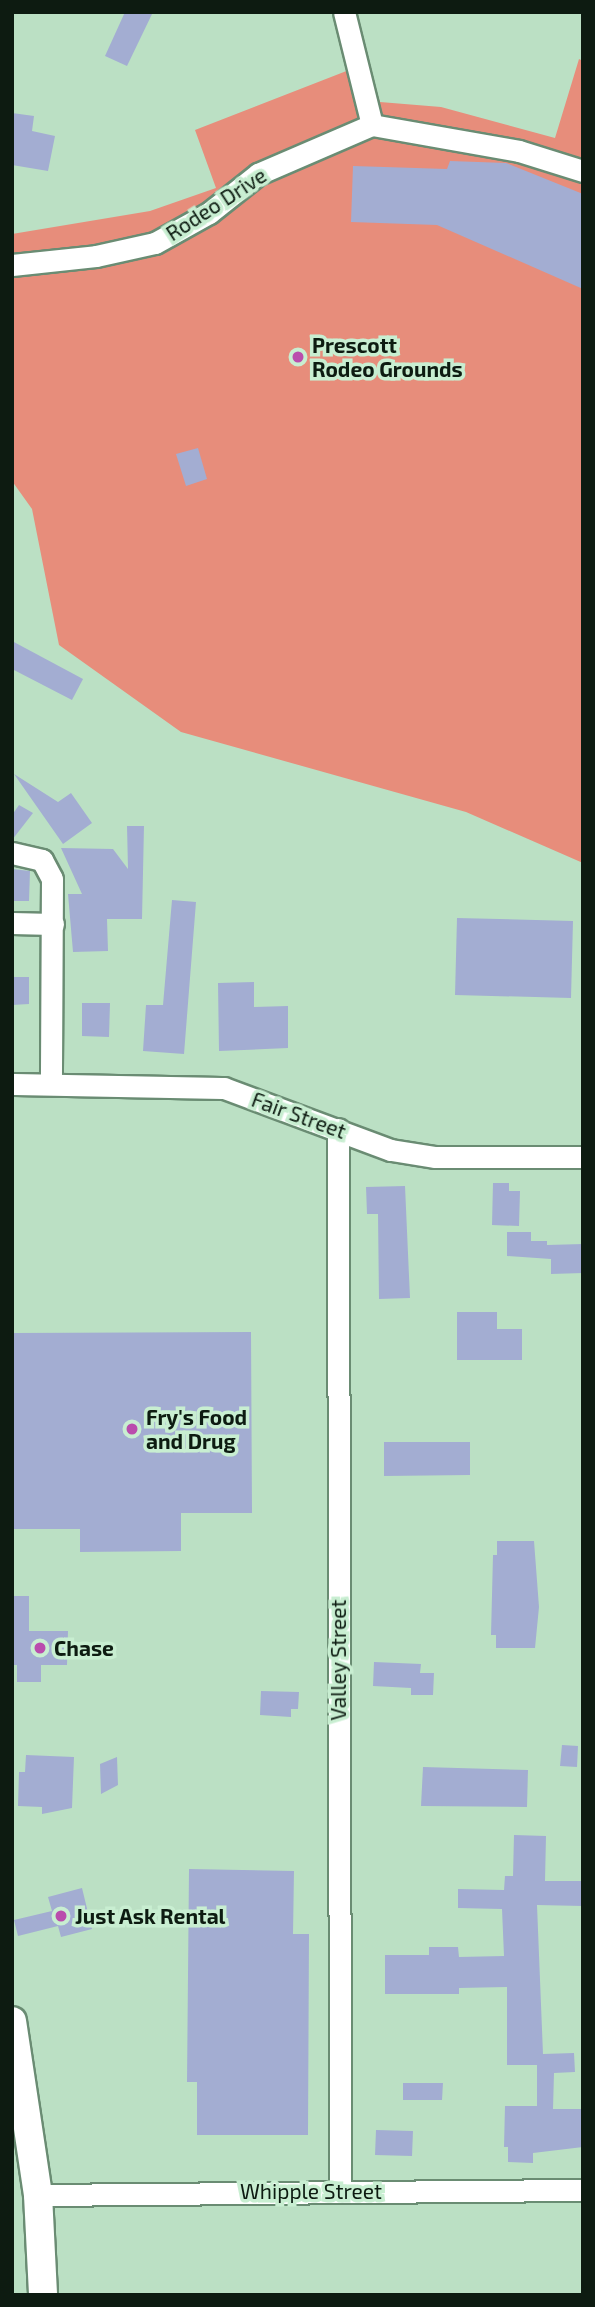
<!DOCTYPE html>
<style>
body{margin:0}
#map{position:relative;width:595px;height:2307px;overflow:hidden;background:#bbe0c4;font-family:"Exo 2",sans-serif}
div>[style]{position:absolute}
.green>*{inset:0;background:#e78d7b}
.building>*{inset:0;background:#a3add2}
.roads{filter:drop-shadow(2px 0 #6a8c73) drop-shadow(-2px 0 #6a8c73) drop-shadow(0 2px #6a8c73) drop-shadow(0 -2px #6a8c73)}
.minor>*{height:21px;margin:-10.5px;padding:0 10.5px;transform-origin:10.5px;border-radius:10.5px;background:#fff}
.major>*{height:28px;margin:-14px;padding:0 14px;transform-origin:14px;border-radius:14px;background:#fff}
.dots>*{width:19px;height:19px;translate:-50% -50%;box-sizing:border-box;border:4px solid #c8eed1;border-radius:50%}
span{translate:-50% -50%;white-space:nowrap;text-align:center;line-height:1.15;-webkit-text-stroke:7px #c8eed1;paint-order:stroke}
.street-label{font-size:21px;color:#0d1b11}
.poi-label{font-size:21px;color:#0d1b11;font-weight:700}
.left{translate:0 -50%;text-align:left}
.frame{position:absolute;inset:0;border:14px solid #0d1b11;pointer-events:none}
</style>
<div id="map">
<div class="green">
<div style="clip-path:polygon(579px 59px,583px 61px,583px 863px,466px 812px,181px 732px,59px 645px,32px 509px,12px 481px,12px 234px,150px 211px,216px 188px,195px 130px,367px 63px,380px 102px,441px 107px,555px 138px)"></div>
</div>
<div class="building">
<div style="clip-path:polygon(125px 12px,153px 12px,127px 66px,105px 56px)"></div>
<div style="clip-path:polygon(12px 113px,34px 116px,32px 131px,55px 136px,48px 171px,12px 165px)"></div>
<div style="clip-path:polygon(450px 161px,506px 163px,583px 194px,583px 289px,437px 225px,351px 222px,353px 166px,447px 169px)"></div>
<div style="clip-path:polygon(198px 448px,207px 479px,186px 486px,176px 454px)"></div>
<div style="clip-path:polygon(12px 641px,83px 679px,72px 700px,12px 669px)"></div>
<div style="clip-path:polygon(14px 774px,58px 802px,71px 793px,92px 823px,63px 844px)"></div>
<div style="clip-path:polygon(19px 805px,33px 813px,12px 840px,12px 815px)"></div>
<div style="clip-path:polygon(127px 826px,144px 826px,142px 919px,107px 919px,108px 951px,73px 952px,68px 894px,82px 894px,61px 848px,113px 849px,128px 869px)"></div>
<div style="clip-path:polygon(12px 869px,30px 871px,29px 901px,12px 901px)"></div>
<div style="clip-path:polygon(172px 900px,196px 902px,184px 1054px,143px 1051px,146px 1005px,163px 1005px)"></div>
<div style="clip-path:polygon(457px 918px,573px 921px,571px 998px,455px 995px)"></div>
<div style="clip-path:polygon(12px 977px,29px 977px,29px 1004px,12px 1005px)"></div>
<div style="clip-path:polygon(254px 982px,254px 1007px,288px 1006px,288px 1048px,219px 1051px,218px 983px)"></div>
<div style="clip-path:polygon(82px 1003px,110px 1003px,109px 1037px,82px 1036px)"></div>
<div style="clip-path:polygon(493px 1183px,509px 1183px,509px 1191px,520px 1191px,519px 1226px,492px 1225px)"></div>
<div style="clip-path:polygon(405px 1186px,410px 1298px,379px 1299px,378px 1214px,367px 1214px,366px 1187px)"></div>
<div style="clip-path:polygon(507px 1232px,531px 1232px,531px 1241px,547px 1241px,547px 1245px,583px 1244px,583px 1273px,551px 1274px,551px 1259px,507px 1256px)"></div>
<div style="clip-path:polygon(457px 1312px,497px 1312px,497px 1329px,522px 1329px,522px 1360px,457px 1360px)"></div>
<div style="clip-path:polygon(251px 1332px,252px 1513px,181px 1513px,181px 1551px,80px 1552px,80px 1529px,12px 1529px,12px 1333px)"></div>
<div style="clip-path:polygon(384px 1442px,470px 1442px,470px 1475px,384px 1476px)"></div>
<div style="clip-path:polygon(497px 1541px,534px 1541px,539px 1607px,535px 1648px,496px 1648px,496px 1635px,491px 1635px,493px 1555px,497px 1555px)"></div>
<div style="clip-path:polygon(12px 1596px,29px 1596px,29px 1631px,68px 1631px,67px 1665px,41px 1665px,41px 1682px,17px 1682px,17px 1665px,12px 1665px)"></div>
<div style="clip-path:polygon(374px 1662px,421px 1664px,420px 1673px,434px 1673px,433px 1695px,411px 1695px,411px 1688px,373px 1686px)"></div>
<div style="clip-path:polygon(261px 1691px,299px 1692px,298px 1709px,291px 1709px,291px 1717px,260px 1715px)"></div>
<div style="clip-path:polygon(562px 1745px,578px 1746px,577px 1767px,560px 1766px)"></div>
<div style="clip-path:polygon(26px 1755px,74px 1757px,72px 1808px,42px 1814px,42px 1807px,18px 1806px,19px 1772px,25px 1772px)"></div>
<div style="clip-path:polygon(117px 1757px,118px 1785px,101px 1794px,100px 1764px)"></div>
<div style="clip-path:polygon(423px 1767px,528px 1770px,527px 1807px,421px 1806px)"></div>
<div style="clip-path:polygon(514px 1835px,546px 1836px,545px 1881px,583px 1881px,583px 1906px,537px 1905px,543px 2054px,574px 2053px,575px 2072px,554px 2073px,553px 2109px,583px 2109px,583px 2147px,533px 2153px,533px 2163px,508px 2162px,508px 2147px,504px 2147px,505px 2106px,537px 2106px,537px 2065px,507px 2065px,507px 1987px,459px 1988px,459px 1994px,385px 1994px,385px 1955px,429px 1955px,429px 1947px,458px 1947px,459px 1957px,504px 1956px,502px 1909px,458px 1908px,458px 1889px,504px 1890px,505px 1876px,513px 1876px)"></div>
<div style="clip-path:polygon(189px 1869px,294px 1871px,293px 1934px,309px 1934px,308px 2135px,197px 2135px,197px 2082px,187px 2082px)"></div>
<div style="clip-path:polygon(82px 1888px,92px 1929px,61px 1937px,58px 1926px,18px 1936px,14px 1920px,52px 1911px,48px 1897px)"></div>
<div style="clip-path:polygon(403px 2083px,443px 2083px,442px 2100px,403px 2100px)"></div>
<div style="clip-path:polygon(376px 2130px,413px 2131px,412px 2156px,375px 2155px)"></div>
</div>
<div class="roads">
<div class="minor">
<div style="left:372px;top:125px;width:149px;rotate:10deg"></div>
<div style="left:519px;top:151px;width:67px;rotate:17.4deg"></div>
<div style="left:12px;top:265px;width:84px;rotate:-6.1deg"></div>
<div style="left:96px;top:256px;width:60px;rotate:-12.4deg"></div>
<div style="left:155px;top:243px;width:62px;rotate:-29.1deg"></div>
<div style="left:209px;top:213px;width:63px;rotate:-38.5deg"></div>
<div style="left:258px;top:174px;width:124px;rotate:-23.3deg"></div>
<div style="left:372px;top:125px;width:116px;rotate:-103.9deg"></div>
<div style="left:12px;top:853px;width:31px;rotate:13deg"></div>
<div style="left:42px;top:860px;width:21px;rotate:62deg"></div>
<div style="left:52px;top:879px;width:204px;rotate:90.3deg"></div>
<div style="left:12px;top:923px;width:41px;rotate:1.4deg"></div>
<div style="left:12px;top:1084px;width:212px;rotate:1.1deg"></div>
<div style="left:224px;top:1088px;width:178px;rotate:20.4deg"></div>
<div style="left:391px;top:1150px;width:45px;rotate:9deg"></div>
<div style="left:435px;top:1157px;width:148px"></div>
<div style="left:338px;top:1129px;width:1062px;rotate:89.89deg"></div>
<div style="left:38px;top:2195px;width:545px;rotate:-0.53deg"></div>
</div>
<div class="major">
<div style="left:12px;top:2021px;width:176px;rotate:81.5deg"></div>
<div style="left:38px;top:2195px;width:100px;rotate:87.1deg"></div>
</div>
</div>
<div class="dots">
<div style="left:298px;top:357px;background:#ba4dad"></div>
<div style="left:132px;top:1429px;background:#ba4dad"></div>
<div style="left:40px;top:1648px;background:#ba4dad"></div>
<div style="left:61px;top:1916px;background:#ba4dad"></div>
</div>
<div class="street-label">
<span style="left:216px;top:204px;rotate:-33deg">Rodeo Drive</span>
<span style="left:299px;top:1115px;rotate:20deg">Fair Street</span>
<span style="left:338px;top:1660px;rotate:-90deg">Valley Street</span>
<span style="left:311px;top:2191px">Whipple Street</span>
</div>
<div class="poi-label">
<span class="left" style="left:312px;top:357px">Prescott<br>Rodeo Grounds</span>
<span class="left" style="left:146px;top:1429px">Fry's Food<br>and Drug</span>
<span class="left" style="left:54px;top:1648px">Chase</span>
<span class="left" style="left:75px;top:1916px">Just Ask Rental</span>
</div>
<div class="frame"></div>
</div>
